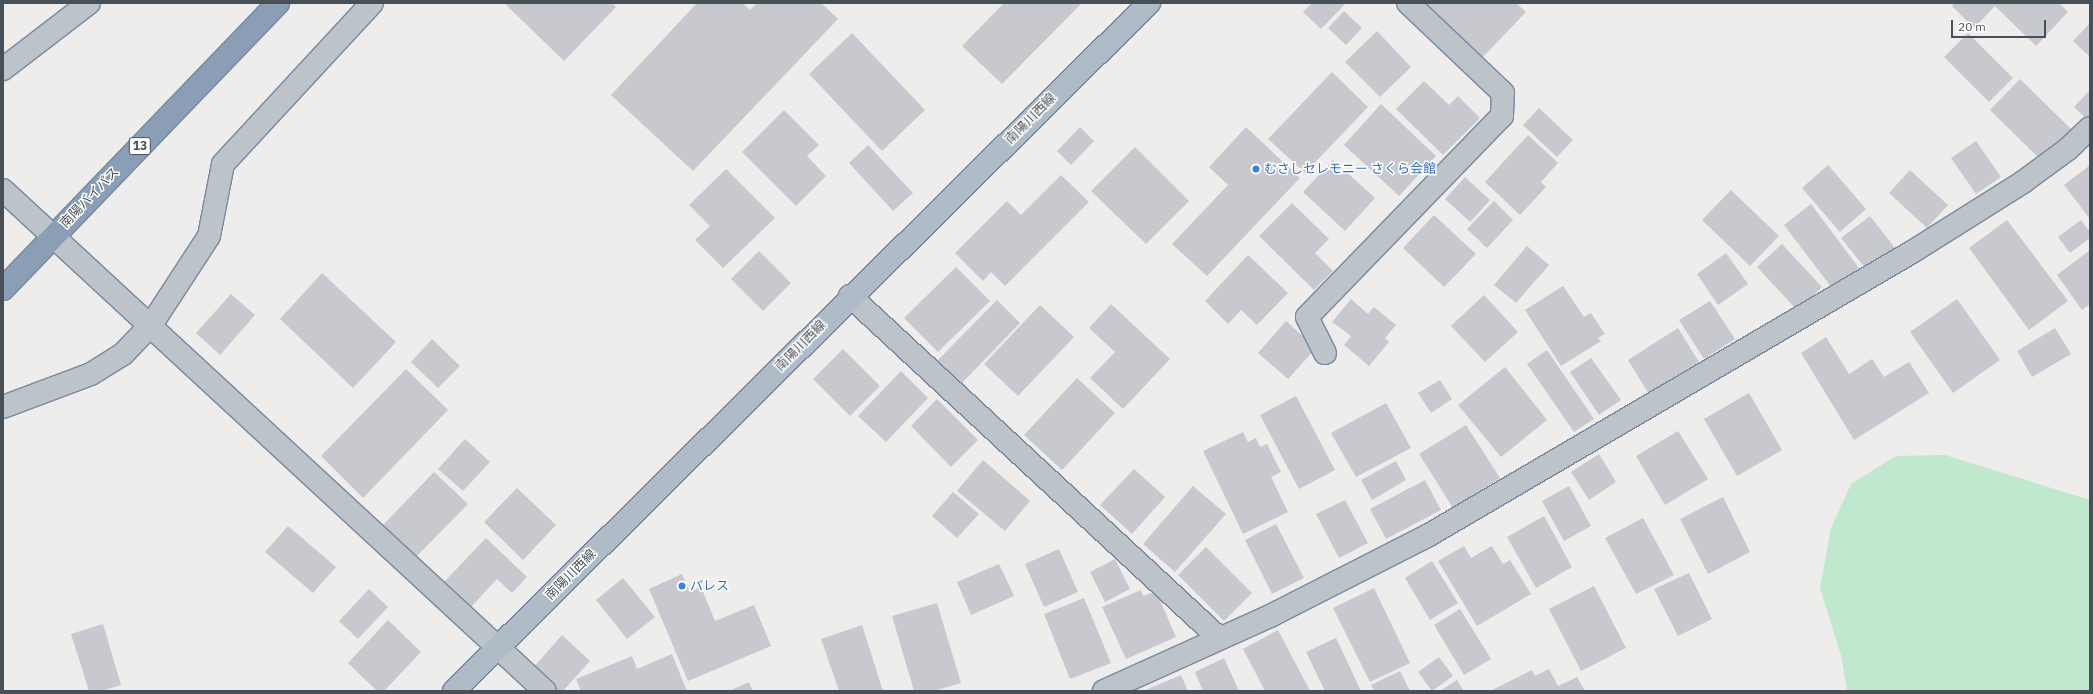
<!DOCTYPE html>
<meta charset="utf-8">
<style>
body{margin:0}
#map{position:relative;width:2093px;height:694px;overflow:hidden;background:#efecec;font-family:"IBM Plex Sans","Noto Sans JP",sans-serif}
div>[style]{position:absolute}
.green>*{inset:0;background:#bfe8cf}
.building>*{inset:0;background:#c7c9cf}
.roads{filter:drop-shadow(1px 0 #758aa1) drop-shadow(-1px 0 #758aa1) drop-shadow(0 1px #758aa1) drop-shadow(0 -1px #758aa1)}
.minor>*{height:22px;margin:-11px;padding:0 11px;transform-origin:11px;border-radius:11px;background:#bcc4ca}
.major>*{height:22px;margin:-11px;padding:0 11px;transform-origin:11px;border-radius:11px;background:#afbcc8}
.highway>*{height:22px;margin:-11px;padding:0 11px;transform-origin:11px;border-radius:11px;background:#8a9fb5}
.dots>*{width:11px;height:11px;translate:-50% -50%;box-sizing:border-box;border:2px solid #fff;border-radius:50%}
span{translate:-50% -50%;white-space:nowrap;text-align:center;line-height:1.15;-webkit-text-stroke:3px #fff;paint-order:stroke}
.shield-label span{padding:1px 3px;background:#fff;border:1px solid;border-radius:3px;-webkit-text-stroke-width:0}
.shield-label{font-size:12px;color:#475057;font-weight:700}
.street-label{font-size:13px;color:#475057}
.shop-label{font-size:13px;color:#366cbe}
.left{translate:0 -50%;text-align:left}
.frame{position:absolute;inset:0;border:4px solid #475057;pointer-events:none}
.scale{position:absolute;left:1951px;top:20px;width:95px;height:18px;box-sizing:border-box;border:2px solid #475057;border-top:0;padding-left:5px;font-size:12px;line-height:14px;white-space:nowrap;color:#475057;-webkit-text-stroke:3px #fff;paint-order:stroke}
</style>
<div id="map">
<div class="green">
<div style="clip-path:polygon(1945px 455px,2090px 500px,2090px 691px,1847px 691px,1841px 655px,1820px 588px,1831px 528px,1851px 484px,1896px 456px)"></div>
</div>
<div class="building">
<div style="clip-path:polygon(504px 3px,612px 3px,616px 7px,564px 61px)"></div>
<div style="clip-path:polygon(697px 3px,743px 3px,750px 10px,757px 3px,821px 3px,838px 19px,693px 171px,611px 95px)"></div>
<div style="clip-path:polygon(1004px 3px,1082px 3px,1002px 84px,962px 46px)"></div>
<div style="clip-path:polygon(1312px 3px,1346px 3px,1321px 29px,1303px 12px)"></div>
<div style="clip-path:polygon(1421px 3px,1516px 3px,1526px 12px,1481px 59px)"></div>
<div style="clip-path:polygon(1954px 3px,2059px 3px,2068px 12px,2036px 46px,1995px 6px,1974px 28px,1952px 6px)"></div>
<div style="clip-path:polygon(1344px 11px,1362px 28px,1346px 45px,1328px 28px)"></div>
<div style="clip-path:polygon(2090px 23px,2090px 57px,2073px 41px)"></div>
<div style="clip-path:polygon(1377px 31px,1411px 67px,1380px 97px,1345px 62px)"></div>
<div style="clip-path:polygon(852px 33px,925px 110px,882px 151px,809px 74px)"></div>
<div style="clip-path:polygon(1968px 33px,2013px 78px,1989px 102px,1944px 57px)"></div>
<div style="clip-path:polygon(1332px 72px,1368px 107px,1305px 173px,1268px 139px)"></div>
<div style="clip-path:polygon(2020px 79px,2072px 130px,2041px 160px,1990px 110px)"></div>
<div style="clip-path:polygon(1424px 81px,1449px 105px,1458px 96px,1480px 118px,1443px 155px,1396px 109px)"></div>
<div style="clip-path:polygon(2090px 90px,2090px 123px,2074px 107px)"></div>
<div style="clip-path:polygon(1381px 104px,1436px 156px,1399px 196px,1344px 145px)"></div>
<div style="clip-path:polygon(1539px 108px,1573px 140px,1557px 157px,1523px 125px)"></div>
<div style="clip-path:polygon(784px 110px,819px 145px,807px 156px,826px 176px,796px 206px,742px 152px)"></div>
<div style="clip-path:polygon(1080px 127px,1094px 141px,1071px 165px,1057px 151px)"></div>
<div style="clip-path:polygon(1246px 127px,1300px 178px,1207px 276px,1172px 244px,1228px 185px,1209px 167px)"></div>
<div style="clip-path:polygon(1528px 135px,1558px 163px,1541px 182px,1546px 187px,1520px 215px,1485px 182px)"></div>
<div style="clip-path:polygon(1976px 141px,2001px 177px,1976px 194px,1951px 158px)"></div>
<div style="clip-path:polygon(868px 145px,913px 193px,893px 211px,849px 163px)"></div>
<div style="clip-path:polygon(1135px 147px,1189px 201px,1146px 244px,1091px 191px)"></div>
<div style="clip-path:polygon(1333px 160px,1375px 198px,1345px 231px,1303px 192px)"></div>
<div style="clip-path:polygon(1828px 165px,1866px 209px,1840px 232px,1802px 188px)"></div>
<div style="clip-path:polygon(2089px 166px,2090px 168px,2090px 219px,2064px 185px)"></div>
<div style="clip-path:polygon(726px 169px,775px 218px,723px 268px,695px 240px,710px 226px,689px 205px)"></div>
<div style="clip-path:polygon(1910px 170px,1948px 205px,1927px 228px,1889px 193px)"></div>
<div style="clip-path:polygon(1061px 175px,1089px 202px,1005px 286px,991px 272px,983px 281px,955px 253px,1007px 201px,1021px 215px)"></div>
<div style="clip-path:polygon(1465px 177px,1490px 200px,1470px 222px,1445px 199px)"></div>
<div style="clip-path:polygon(1731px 190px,1779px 236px,1750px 266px,1702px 220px)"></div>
<div style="clip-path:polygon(1494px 201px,1513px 220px,1487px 248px,1467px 229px)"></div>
<div style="clip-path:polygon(1292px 203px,1329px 239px,1315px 253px,1333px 271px,1314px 290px,1259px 236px)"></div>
<div style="clip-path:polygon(1811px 204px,1859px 268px,1832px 288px,1784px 225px)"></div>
<div style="clip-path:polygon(1434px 215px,1476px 254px,1444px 287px,1403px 248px)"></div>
<div style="clip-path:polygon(1870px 216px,1895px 248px,1867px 270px,1841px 238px)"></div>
<div style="clip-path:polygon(2007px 220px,2068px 301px,2029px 330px,1969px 248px)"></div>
<div style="clip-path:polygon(2081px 220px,2090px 232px,2090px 238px,2070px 253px,2058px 237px)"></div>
<div style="clip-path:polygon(1782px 244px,1822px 287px,1797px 310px,1757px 267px)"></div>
<div style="clip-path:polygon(1527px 246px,1549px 265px,1516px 303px,1494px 285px)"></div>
<div style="clip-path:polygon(2090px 250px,2090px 304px,2082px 310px,2057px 275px)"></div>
<div style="clip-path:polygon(759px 251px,791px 283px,763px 311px,731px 279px)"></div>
<div style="clip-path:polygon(1726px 253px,1748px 284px,1718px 305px,1697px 274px)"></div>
<div style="clip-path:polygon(1248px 255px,1288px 293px,1257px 325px,1241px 310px,1228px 324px,1205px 301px)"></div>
<div style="clip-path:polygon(956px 267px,990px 301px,938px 352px,904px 318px)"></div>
<div style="clip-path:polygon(322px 273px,396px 342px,353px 388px,280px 319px)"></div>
<div style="clip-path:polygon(1563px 286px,1584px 317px,1591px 313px,1605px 334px,1598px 338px,1601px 341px,1561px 366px,1525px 310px)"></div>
<div style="clip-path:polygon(231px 294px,255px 315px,220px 355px,196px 333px)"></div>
<div style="clip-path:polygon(1484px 295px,1518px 332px,1485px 362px,1451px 326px)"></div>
<div style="clip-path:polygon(1351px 299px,1368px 314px,1374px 307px,1396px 325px,1385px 338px,1389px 342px,1369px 366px,1344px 345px,1351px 336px,1332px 322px)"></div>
<div style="clip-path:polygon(1957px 299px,2000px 360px,1953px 393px,1910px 332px)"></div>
<div style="clip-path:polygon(997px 300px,1020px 323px,961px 384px,937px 361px)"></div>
<div style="clip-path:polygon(1710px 301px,1735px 339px,1704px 359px,1679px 320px)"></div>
<div style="clip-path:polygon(1111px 304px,1170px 359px,1123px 409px,1090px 378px,1115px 352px,1089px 328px)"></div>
<div style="clip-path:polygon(1040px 305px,1074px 337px,1018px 396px,984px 364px)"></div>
<div style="clip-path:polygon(1286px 321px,1316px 348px,1288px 379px,1258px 353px)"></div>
<div style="clip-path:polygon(1678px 328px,1699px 362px,1649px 394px,1628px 360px)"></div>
<div style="clip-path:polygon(2055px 328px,2071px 354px,2032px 377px,2017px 351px)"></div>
<div style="clip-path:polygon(1826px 337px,1849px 374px,1872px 359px,1884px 377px,1909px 362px,1929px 393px,1854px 440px,1801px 353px)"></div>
<div style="clip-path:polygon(432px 339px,460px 366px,438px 388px,411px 362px)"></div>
<div style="clip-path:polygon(843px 349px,880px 386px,850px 416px,813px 379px)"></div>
<div style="clip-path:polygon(1547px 350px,1594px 419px,1574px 432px,1527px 364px)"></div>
<div style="clip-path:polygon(1591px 358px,1621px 400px,1599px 415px,1570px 372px)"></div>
<div style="clip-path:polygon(1505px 367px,1547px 420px,1501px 457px,1458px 405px)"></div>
<div style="clip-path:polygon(406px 369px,448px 410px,363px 498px,321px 456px)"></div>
<div style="clip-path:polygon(901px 371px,928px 398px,886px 442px,858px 416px)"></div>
<div style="clip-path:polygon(1077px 378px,1115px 413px,1062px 470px,1024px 435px)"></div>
<div style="clip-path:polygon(1440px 380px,1452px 399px,1431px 413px,1418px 393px)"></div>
<div style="clip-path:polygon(1749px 393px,1782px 450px,1737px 476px,1704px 419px)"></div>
<div style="clip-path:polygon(1296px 396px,1335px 470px,1299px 489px,1260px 415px)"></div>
<div style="clip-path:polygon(937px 399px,978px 440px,951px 467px,911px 426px)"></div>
<div style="clip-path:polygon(1386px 403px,1411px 448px,1356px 477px,1331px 433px)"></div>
<div style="clip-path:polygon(1466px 425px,1500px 478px,1453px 508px,1419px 454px)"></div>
<div style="clip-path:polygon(1678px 431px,1708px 479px,1665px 505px,1636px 456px)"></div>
<div style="clip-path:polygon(1243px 432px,1248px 442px,1256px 438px,1260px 447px,1267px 444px,1281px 472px,1271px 477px,1288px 512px,1243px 534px,1203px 451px)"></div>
<div style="clip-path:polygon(465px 439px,490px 462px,463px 491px,438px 469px)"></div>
<div style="clip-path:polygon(1599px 454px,1616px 482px,1589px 500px,1571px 472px)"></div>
<div style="clip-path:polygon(983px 460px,1030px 501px,1005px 531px,957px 491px)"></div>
<div style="clip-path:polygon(1396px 461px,1406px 480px,1372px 500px,1361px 480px)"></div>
<div style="clip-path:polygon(1134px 469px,1165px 497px,1132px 534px,1100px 505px)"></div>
<div style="clip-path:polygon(434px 472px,468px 504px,416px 557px,383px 525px)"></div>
<div style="clip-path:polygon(1425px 480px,1441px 510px,1386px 539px,1370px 509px)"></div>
<div style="clip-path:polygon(1193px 486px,1226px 514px,1175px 572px,1143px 544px)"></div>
<div style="clip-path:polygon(1569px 486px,1591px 526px,1564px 541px,1542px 501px)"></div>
<div style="clip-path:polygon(517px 488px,556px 525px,523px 560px,484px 522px)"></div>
<div style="clip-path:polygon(953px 492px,979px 514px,957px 538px,932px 516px)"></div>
<div style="clip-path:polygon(1723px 497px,1750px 552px,1708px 574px,1680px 519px)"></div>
<div style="clip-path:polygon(1345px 500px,1368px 543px,1339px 558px,1316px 514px)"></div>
<div style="clip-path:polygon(1544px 516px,1572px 567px,1536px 588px,1507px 537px)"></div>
<div style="clip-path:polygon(1643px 518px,1674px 575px,1636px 594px,1605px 538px)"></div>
<div style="clip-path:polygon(1276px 524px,1304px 578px,1272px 594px,1245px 540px)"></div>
<div style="clip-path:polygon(288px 526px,336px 567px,313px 593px,265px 552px)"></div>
<div style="clip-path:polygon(486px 538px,527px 577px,512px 593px,497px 579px,471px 607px,444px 582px)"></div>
<div style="clip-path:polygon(1464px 546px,1471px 558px,1492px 546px,1503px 564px,1510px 560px,1531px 594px,1477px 626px,1438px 561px)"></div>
<div style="clip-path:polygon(1206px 547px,1252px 593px,1224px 621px,1178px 575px)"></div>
<div style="clip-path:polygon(1059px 549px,1078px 592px,1044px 607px,1025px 564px)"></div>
<div style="clip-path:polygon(1115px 559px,1130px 589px,1105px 602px,1090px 572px)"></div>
<div style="clip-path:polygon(1432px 561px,1458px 603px,1430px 620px,1405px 578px)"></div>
<div style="clip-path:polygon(999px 564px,1014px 596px,971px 615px,957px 582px)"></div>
<div style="clip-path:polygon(1689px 573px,1712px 619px,1678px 636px,1654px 589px)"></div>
<div style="clip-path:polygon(682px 574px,690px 592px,701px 587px,715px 621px,754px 605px,771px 646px,688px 681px,649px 589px)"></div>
<div style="clip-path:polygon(623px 578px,655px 617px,627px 639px,596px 600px)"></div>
<div style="clip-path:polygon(1594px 586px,1626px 648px,1581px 671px,1549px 609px)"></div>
<div style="clip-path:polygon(1374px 588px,1410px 663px,1370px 682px,1333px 608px)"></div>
<div style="clip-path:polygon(369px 589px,388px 607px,358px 639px,339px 621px)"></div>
<div style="clip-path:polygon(1141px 590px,1143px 596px,1156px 591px,1176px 637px,1126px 659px,1102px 607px)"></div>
<div style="clip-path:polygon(1084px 598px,1111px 663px,1070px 679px,1044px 614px)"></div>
<div style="clip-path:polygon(937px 603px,961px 683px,934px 691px,914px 691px,892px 616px)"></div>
<div style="clip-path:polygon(1460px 609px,1491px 659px,1464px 675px,1434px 625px)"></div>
<div style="clip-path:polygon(388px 620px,421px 652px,384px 691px,377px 691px,348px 663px)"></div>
<div style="clip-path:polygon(103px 624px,121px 685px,101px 691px,89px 691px,71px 634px)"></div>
<div style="clip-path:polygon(862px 625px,883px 691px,839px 691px,821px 639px)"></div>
<div style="clip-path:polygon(1278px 630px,1310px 691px,1265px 691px,1243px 649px)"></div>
<div style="clip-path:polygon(562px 635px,590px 661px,563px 691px,558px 691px,533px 668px)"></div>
<div style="clip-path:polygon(1336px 638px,1361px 691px,1325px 691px,1306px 652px)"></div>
<div style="clip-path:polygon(672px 654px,687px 691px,581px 691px,576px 679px,632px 656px,637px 669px)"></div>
<div style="clip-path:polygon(1439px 657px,1453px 676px,1432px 691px,1418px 672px)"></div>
<div style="clip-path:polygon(1224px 658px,1239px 691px,1203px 691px,1195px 672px)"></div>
<div style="clip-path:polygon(1549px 669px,1558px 686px,1577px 677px,1585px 691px,1490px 691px,1532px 670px,1535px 676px)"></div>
<div style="clip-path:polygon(1400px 671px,1410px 691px,1374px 691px,1371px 685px)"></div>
<div style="clip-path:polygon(1181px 675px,1188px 691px,1143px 691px)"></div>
<div style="clip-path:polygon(1457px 680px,1464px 691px,1440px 691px)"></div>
<div style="clip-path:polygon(749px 682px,753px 691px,729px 691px)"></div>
</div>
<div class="roads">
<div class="minor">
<div style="left:3px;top:69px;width:108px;rotate:-37.5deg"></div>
<div style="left:3px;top:190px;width:738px;rotate:42.75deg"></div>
<div style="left:850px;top:296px;width:503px;rotate:42.83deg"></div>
<div style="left:1325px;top:353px;width:40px;rotate:-116.6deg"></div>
<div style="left:1307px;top:317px;width:280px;rotate:-45.9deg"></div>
<div style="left:1502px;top:116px;width:23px;rotate:-88deg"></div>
<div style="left:1503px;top:93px;width:131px;rotate:-136.5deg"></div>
<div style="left:3px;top:407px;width:94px;rotate:-20.6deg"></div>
<div style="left:91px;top:374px;width:38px;rotate:-32deg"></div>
<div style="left:123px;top:354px;width:40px;rotate:-46deg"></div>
<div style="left:151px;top:325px;width:106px;rotate:-56.9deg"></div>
<div style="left:209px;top:236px;width:73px;rotate:-79deg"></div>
<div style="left:223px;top:164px;width:219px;rotate:-47.2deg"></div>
<div style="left:1104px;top:691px;width:184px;rotate:-24.3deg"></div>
<div style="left:1272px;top:615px;width:176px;rotate:-27deg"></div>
<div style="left:1429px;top:535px;width:560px;rotate:-30.37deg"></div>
<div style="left:1912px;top:252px;width:131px;rotate:-32.2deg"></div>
<div style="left:2023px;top:182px;width:56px;rotate:-36.3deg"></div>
<div style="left:2068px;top:149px;width:30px;rotate:-44deg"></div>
</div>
<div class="major">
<div style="left:454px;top:691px;width:978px;rotate:-44.71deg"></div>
</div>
<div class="highway">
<div style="left:3px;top:289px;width:397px;rotate:-46.1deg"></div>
</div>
</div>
<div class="dots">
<div style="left:1256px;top:169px;background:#3f7fe0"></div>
<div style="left:682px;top:586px;background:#3f7fe0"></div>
</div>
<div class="shield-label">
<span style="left:140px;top:146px">13</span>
</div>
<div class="street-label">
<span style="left:1031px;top:119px;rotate:-45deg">南陽川西線</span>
<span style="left:90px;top:198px;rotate:-46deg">南陽バイパス</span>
<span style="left:801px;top:346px;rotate:-45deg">南陽川西線</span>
<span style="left:571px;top:575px;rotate:-45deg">南陽川西線</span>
</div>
<div class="shop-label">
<span class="left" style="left:1264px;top:169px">むさしセレモニー さくら会館</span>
<span class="left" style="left:690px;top:586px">パレス</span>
</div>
<div class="frame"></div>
<div class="scale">20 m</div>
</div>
